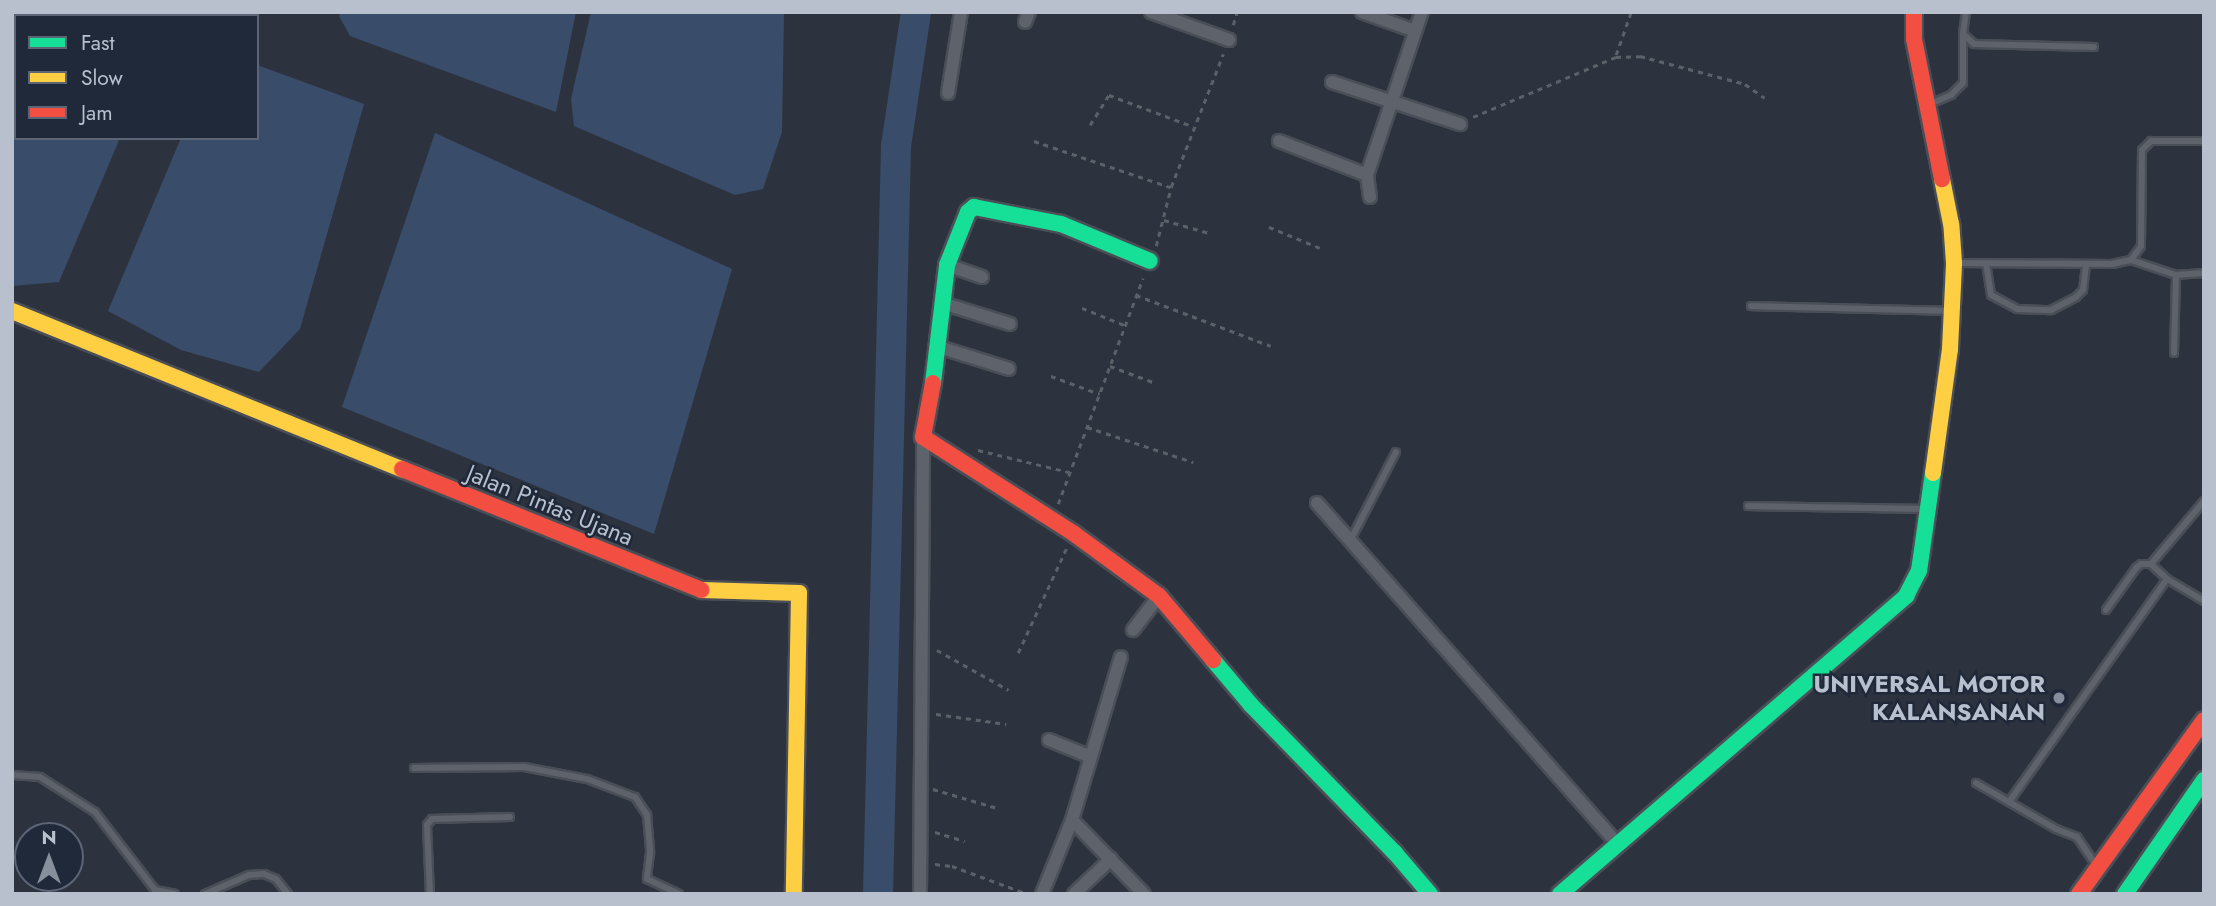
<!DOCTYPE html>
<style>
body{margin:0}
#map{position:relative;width:2216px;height:906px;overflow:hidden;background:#2d333e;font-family:Jost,sans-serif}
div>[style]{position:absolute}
.water>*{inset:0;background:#394c6a}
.river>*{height:30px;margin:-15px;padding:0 15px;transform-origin:15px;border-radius:15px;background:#394c6a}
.path>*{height:2.5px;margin-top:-1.25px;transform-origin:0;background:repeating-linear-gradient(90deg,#5b6168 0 5px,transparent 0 10px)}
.roads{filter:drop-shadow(2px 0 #4a4e56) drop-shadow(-2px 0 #4a4e56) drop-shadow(0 2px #4a4e56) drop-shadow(0 -2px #4a4e56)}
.lane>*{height:6px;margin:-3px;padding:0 3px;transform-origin:3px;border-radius:3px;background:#5d626b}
.street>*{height:12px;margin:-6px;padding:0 6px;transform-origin:6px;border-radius:6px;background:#5d626b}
.fast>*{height:16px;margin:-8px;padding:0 8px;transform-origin:8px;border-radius:8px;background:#16e098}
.slow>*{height:16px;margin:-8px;padding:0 8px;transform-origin:8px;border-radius:8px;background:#ffcf43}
.jam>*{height:16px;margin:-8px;padding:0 8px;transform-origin:8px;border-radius:8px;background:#f24e42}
.dots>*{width:19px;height:19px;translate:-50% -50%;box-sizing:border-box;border:4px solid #1f293a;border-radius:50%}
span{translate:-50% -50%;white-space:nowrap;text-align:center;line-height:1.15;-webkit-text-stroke:5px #1f293a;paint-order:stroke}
.street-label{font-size:24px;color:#b8c0ce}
.poi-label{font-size:24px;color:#b8c0ce;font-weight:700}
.right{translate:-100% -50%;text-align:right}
.frame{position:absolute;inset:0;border:14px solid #b8c0ce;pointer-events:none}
.legend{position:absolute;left:14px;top:14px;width:245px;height:126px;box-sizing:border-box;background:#1f293a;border:2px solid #5c6575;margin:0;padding:9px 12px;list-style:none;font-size:21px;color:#b8c0ce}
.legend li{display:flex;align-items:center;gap:14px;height:35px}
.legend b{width:35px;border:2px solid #5c6575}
.north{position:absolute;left:14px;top:822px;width:70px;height:70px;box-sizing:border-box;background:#1f293a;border:2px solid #5c6575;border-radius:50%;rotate:0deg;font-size:19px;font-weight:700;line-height:28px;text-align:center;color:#b8c0ce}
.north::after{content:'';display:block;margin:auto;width:24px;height:32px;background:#878f9c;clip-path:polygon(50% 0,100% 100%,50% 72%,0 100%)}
</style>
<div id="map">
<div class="water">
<div style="clip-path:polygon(12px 12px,124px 12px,132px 16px,16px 16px,16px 138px,120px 138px,59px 282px,12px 286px)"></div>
<div style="clip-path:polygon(341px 12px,576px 12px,556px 112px,350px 36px,339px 16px)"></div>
<div style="clip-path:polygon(591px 12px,784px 12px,782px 132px,763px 189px,735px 195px,574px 126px,571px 99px)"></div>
<div style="clip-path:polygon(257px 65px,364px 104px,300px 329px,259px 372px,181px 350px,108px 311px,181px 138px,257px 138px)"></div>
<div style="clip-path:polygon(435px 133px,732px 269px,654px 534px,342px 407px)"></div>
</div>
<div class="river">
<div style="left:878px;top:894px;width:748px;rotate:-88.62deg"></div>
<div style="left:896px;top:146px;width:135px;rotate:-81.5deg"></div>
</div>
<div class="path">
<div style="left:1233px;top:25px;width:14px;rotate:-73deg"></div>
<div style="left:1616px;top:55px;width:46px;rotate:-70.8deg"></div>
<div style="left:1473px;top:117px;width:155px;rotate:-22.8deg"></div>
<div style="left:1616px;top:57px;width:24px;rotate:-2deg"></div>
<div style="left:1640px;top:56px;width:109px;rotate:14.9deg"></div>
<div style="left:1745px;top:84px;width:24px;rotate:35deg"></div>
<div style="left:1090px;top:125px;width:36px;rotate:-58deg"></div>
<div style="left:1109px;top:95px;width:89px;rotate:20.5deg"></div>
<div style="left:1034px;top:141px;width:144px;rotate:18.7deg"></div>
<div style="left:1164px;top:220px;width:47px;rotate:16.1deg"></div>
<div style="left:1269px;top:227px;width:55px;rotate:22.4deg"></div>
<div style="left:1156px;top:246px;width:61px;rotate:-75.7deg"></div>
<div style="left:1171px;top:187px;width:143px;rotate:-68.6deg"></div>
<div style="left:1136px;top:295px;width:144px;rotate:20.7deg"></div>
<div style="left:1082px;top:308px;width:48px;rotate:21.8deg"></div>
<div style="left:1110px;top:366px;width:46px;rotate:20.4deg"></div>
<div style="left:1051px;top:376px;width:52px;rotate:20.2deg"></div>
<div style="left:1087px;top:427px;width:112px;rotate:18.3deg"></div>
<div style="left:978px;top:450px;width:94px;rotate:13.6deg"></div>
<div style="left:1058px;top:504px;width:241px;rotate:-69.4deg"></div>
<div style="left:937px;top:650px;width:82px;rotate:29.1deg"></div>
<div style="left:1018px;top:653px;width:115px;rotate:-65.2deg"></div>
<div style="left:936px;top:714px;width:71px;rotate:8.1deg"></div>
<div style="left:933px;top:789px;width:67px;rotate:16.5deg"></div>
<div style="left:935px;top:832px;width:31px;rotate:17deg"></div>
<div style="left:935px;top:864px;width:17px;rotate:7deg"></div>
<div style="left:952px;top:866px;width:81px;rotate:20.2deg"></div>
</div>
<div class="roads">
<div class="lane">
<div style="left:1966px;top:12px;width:22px;rotate:98deg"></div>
<div style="left:1963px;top:34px;width:15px;rotate:42deg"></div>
<div style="left:1974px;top:44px;width:120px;rotate:1.4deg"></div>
<div style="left:1930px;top:104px;width:23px;rotate:-23deg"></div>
<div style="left:1951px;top:95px;width:17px;rotate:-45deg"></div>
<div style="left:1963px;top:83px;width:49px;rotate:-90deg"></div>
<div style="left:2131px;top:260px;width:47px;rotate:18.4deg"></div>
<div style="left:2176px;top:275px;width:28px;rotate:-4deg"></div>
<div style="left:1956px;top:263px;width:156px;rotate:0.4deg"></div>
<div style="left:2112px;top:264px;width:19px;rotate:-12deg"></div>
<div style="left:2131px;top:260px;width:17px;rotate:-54deg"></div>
<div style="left:2141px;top:246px;width:96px;rotate:-89.4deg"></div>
<div style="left:2142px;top:150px;width:13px;rotate:-45deg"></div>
<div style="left:2151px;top:141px;width:53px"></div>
<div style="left:1986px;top:263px;width:32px;rotate:81deg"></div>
<div style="left:1991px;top:295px;width:30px;rotate:28deg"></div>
<div style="left:2017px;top:309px;width:34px;rotate:2deg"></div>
<div style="left:2051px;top:310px;width:28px;rotate:-27deg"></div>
<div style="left:2076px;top:297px;width:10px;rotate:-45deg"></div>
<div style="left:2083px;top:290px;width:26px;rotate:-83deg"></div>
<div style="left:1751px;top:306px;width:200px;rotate:1.4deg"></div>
<div style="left:2174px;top:353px;width:78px;rotate:-88.5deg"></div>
<div style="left:1748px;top:506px;width:176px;rotate:1deg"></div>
<div style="left:1350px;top:541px;width:100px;rotate:-62.7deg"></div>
<div style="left:2167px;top:579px;width:43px;rotate:30.7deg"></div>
<div style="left:2106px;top:610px;width:52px;rotate:-54.5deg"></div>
<div style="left:2136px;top:568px;width:6px;rotate:-39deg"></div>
<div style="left:2141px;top:564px;width:10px"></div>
<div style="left:414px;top:768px;width:110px;rotate:-0.5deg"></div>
<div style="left:524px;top:767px;width:64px;rotate:10.8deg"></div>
<div style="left:587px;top:779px;width:51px;rotate:20.6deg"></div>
<div style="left:635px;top:797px;width:22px;rotate:56deg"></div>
<div style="left:647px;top:815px;width:38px;rotate:85deg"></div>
<div style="left:650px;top:853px;width:26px;rotate:97deg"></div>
<div style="left:647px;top:879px;width:35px;rotate:25deg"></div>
<div style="left:12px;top:775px;width:28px;rotate:4deg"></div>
<div style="left:40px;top:777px;width:65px;rotate:32.5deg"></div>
<div style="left:95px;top:812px;width:98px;rotate:52.4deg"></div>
<div style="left:155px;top:890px;width:20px;rotate:11deg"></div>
<div style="left:1976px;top:783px;width:92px;rotate:29.9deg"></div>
<div style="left:2056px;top:829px;width:22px;rotate:21deg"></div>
<div style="left:2077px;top:837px;width:32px;rotate:56deg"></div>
<div style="left:2009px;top:802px;width:273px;rotate:-54.7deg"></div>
<div style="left:2167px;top:579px;width:22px;rotate:-137deg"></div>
<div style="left:2151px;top:564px;width:82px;rotate:-49.9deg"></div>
<div style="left:205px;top:894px;width:48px;rotate:-23.4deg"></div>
<div style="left:249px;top:875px;width:15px;rotate:-4deg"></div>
<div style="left:264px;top:874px;width:13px;rotate:23deg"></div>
<div style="left:276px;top:879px;width:19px;rotate:51deg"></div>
<div style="left:430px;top:894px;width:69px;rotate:-92.5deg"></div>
<div style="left:427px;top:825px;width:8px;rotate:-50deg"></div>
<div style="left:432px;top:819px;width:78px;rotate:-1.5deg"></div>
</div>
<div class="street">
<div style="left:1151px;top:12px;width:83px;rotate:19.7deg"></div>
<div style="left:1362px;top:12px;width:56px;rotate:19.7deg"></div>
<div style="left:1025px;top:22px;width:11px;rotate:-68deg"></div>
<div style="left:1332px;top:82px;width:135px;rotate:18.2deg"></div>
<div style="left:948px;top:93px;width:82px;rotate:-80.9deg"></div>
<div style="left:1279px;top:141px;width:94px;rotate:21.1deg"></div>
<div style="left:1370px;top:197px;width:22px;rotate:-98deg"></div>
<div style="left:1367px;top:175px;width:172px;rotate:-71.4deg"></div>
<div style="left:947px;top:265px;width:37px;rotate:19deg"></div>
<div style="left:942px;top:303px;width:71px;rotate:17.2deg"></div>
<div style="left:939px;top:347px;width:73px;rotate:17.4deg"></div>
<div style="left:1317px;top:503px;width:456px;rotate:48.6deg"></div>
<div style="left:1133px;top:630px;width:43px;rotate:-52.6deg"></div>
<div style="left:1049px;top:740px;width:45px;rotate:22deg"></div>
<div style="left:1072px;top:820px;width:103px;rotate:45.8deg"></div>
<div style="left:920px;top:894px;width:457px;rotate:-89.6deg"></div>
<div style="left:1042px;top:894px;width:80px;rotate:-67.9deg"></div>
<div style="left:1072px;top:820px;width:170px;rotate:-73.3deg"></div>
<div style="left:1074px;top:894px;width:51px;rotate:-43.4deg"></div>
</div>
<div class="fast">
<div style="left:933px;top:383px;width:119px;rotate:-83.2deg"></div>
<div style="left:947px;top:265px;width:57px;rotate:-68.4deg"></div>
<div style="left:968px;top:212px;width:8px;rotate:-40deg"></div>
<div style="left:974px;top:207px;width:89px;rotate:11.1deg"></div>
<div style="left:1061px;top:224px;width:96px;rotate:22.6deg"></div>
<div style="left:1213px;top:660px;width:59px;rotate:49.8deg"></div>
<div style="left:1251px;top:705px;width:206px;rotate:45.8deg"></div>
<div style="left:1395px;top:853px;width:54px;rotate:49.5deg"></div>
<div style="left:1560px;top:894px;width:457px;rotate:-40.7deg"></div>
<div style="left:1906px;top:596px;width:28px;rotate:-63deg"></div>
<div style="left:1919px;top:571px;width:99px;rotate:-81.9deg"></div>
<div style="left:2125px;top:894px;width:139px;rotate:-55.3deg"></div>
</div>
<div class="slow">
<div style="left:12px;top:311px;width:421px;rotate:22.1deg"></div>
<div style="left:1933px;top:473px;width:125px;rotate:-82.2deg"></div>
<div style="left:1950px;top:349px;width:86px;rotate:-87.3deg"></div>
<div style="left:1954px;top:263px;width:39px;rotate:-94deg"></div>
<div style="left:1951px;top:224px;width:46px;rotate:-101.3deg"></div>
<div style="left:702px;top:590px;width:97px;rotate:1.8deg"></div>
<div style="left:799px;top:593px;width:301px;rotate:91deg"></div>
</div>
<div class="jam">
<div style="left:1914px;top:12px;width:27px;rotate:90deg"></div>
<div style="left:1914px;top:39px;width:143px;rotate:78.7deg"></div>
<div style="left:933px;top:383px;width:55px;rotate:100.5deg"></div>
<div style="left:923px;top:437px;width:178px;rotate:32.6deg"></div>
<div style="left:1073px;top:533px;width:107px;rotate:36.2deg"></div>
<div style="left:1159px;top:596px;width:84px;rotate:49.8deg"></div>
<div style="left:402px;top:469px;width:323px;rotate:22deg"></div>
<div style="left:2079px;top:894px;width:214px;rotate:-54.3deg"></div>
</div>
</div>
<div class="dots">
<div style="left:2059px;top:698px;background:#878f9c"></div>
</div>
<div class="street-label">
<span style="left:550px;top:505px;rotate:22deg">Jalan Pintas Ujana</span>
</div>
<div class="poi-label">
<span class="right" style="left:2045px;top:698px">UNIVERSAL MOTOR<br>KALANSANAN</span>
</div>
<div class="frame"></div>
<ul class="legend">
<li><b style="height:9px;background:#16e098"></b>Fast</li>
<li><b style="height:9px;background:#ffcf43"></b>Slow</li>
<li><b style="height:9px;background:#f24e42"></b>Jam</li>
</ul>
<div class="north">N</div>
</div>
